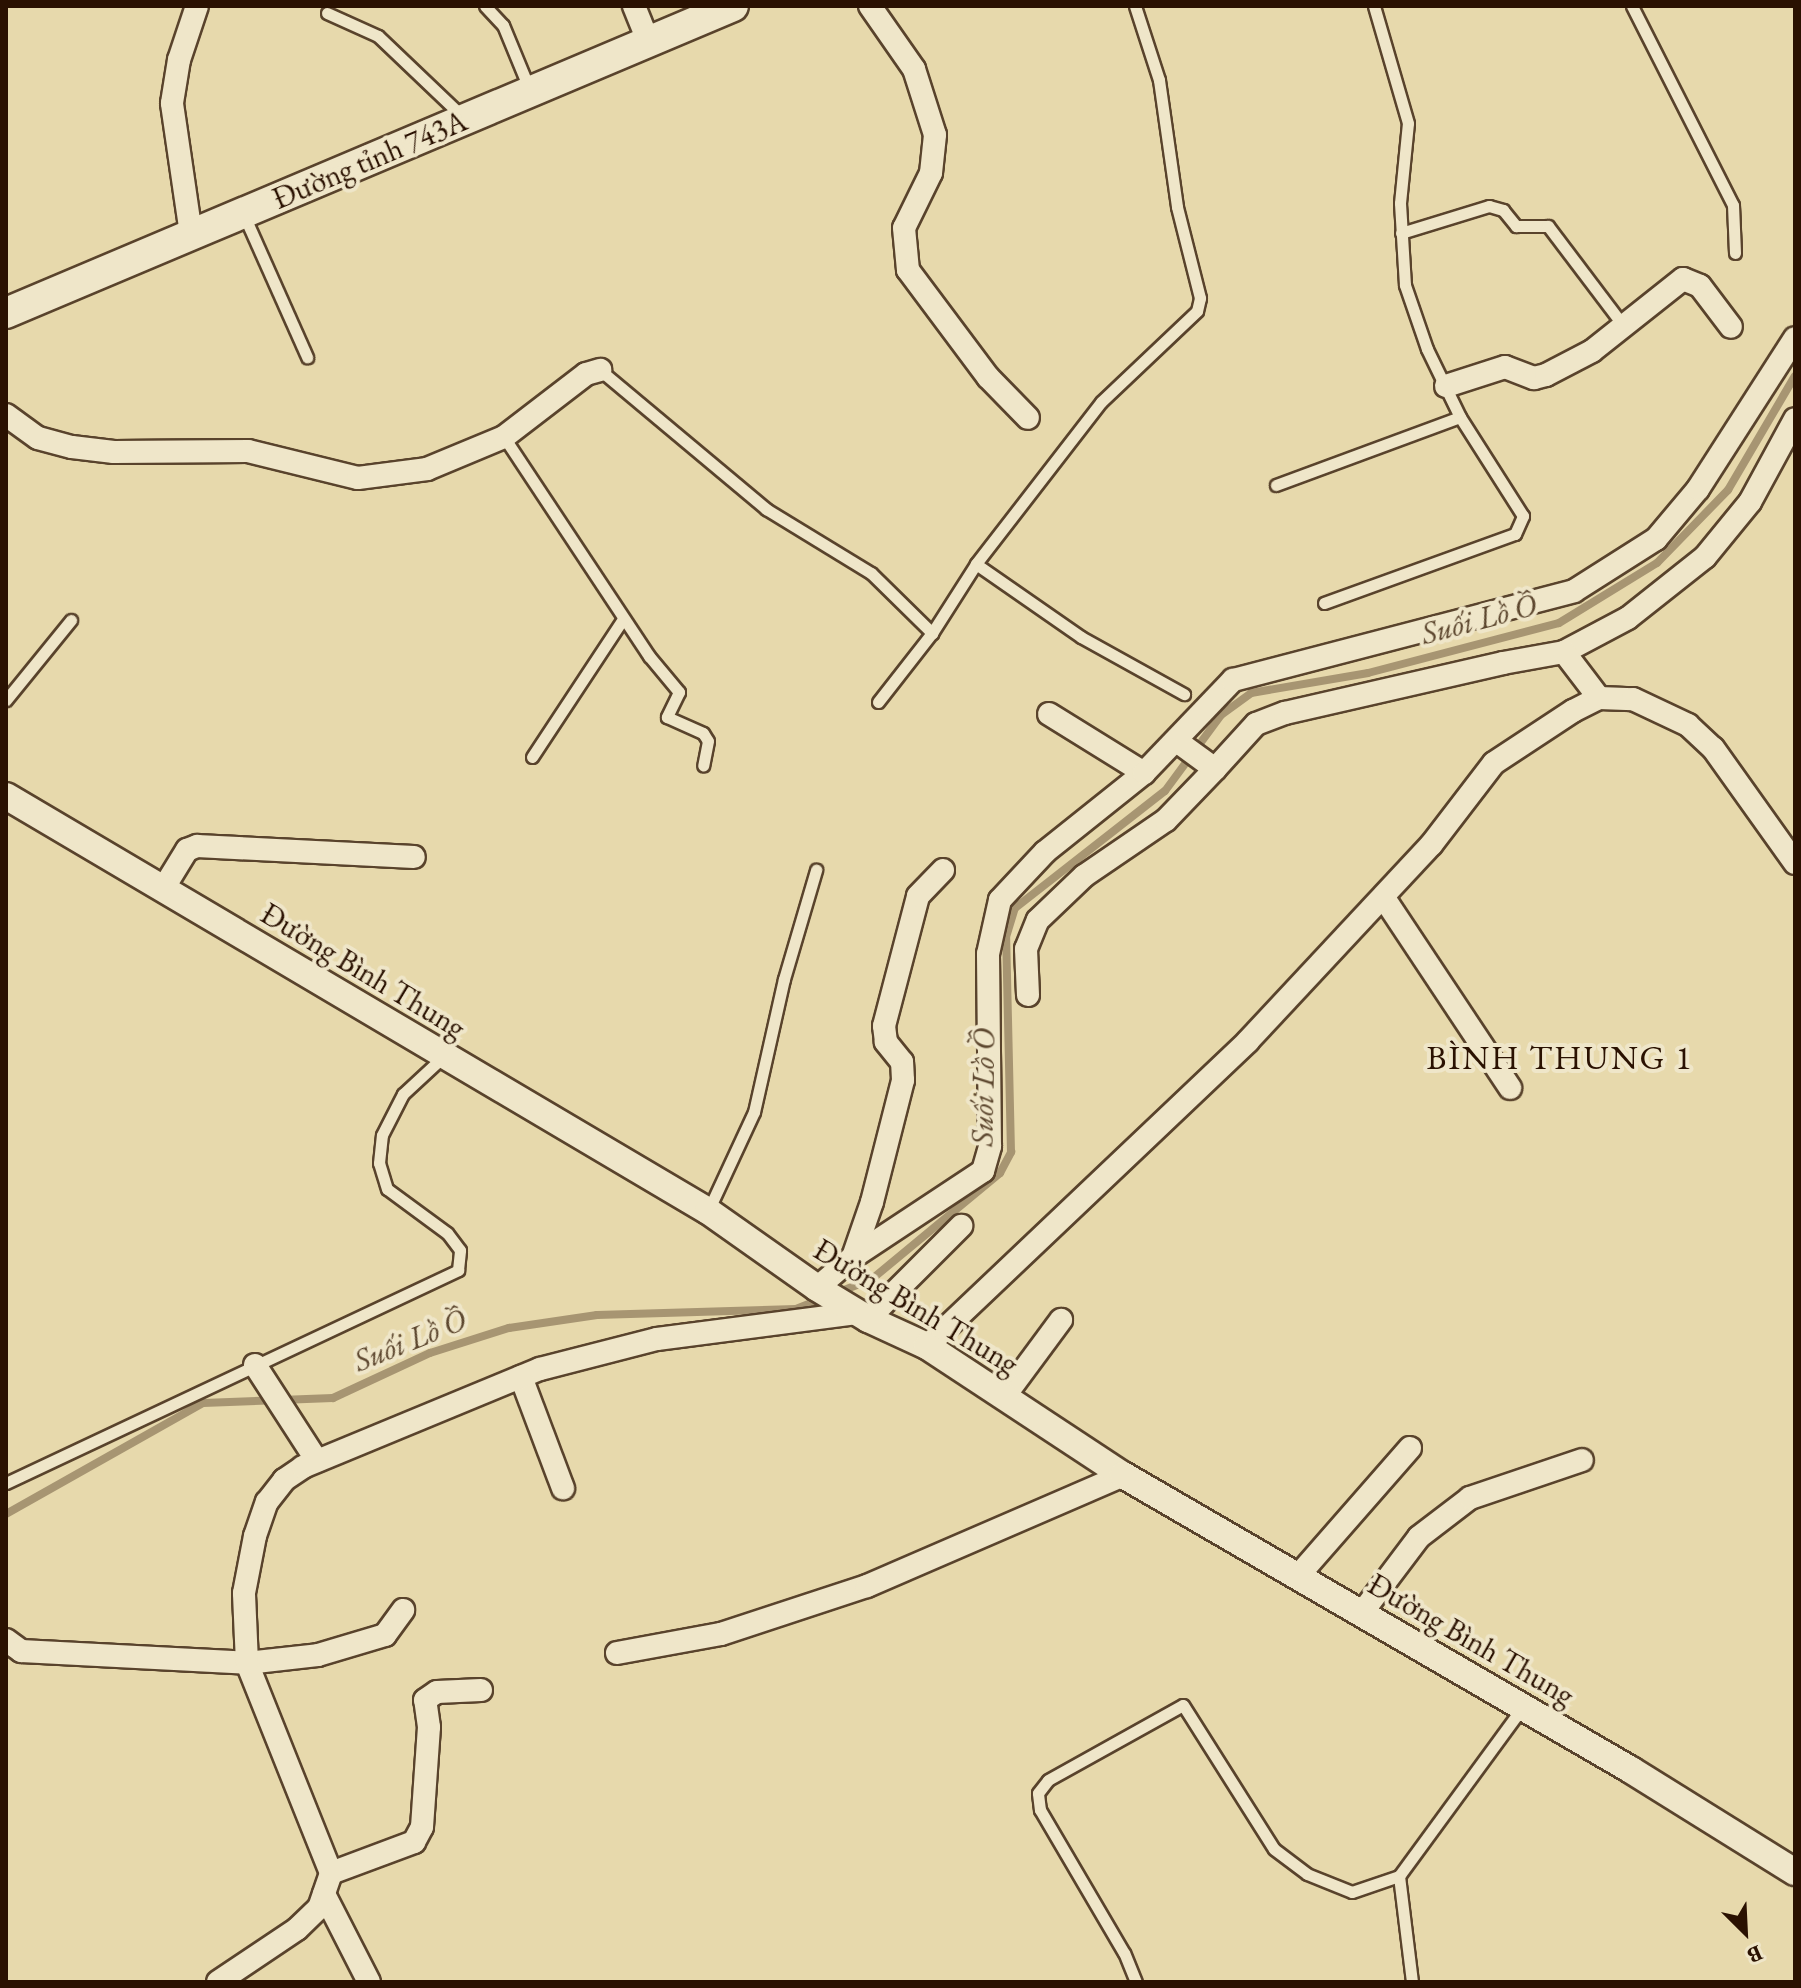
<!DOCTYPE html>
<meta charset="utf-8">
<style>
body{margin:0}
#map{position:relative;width:1801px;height:1988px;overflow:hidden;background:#e7d9ac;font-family:"EB Garamond",serif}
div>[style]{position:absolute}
.stream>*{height:8px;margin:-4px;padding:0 4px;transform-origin:4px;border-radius:4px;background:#a79572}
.roads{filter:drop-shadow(2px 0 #59432c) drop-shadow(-2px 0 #59432c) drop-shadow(0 2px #59432c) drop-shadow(0 -2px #59432c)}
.service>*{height:11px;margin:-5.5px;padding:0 5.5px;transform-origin:5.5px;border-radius:5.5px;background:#efe6c9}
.minor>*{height:22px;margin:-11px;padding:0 11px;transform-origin:11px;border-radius:11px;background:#efe6c9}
.tertiary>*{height:26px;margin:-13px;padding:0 13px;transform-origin:13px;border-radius:13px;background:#efe6c9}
.secondary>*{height:30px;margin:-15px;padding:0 15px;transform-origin:15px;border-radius:15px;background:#efe6c9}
span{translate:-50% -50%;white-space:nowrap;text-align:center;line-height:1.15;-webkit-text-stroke:8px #efe6c9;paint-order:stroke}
.street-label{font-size:30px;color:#2a1101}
.water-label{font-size:32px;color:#5c462e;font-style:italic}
.quarter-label{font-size:34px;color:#2a1101;letter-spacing:2px}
.frame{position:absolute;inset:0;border:8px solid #2a1101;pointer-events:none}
.north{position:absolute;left:1705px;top:1892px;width:80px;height:80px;-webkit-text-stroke:6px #efe6c9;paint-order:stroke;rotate:156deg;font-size:22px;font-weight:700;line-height:32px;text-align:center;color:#2a1101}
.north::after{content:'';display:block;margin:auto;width:28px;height:36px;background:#2a1101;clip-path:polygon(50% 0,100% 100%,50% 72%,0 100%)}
</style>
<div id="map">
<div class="stream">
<div style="left:834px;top:1294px;width:41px;rotate:-21.5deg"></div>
<div style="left:872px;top:1279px;width:166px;rotate:-39.6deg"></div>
<div style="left:1000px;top:1173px;width:24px;rotate:-62deg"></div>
<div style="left:1011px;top:1152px;width:215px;rotate:-91.3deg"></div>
<div style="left:1006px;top:937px;width:30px;rotate:-73deg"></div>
<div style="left:1015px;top:908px;width:190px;rotate:-38deg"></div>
<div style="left:1165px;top:791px;width:94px;rotate:-53.6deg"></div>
<div style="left:1221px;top:715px;width:37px;rotate:-36deg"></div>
<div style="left:1251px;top:693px;width:119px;rotate:-9.7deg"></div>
<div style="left:1368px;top:673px;width:197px;rotate:-14.7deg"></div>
<div style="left:1559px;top:623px;width:115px;rotate:-31.5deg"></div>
<div style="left:1657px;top:563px;width:102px;rotate:-45.8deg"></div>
<div style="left:1728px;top:490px;width:132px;rotate:-59.6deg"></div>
<div style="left:6px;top:1514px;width:226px;rotate:-29.4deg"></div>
<div style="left:203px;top:1403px;width:130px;rotate:-2.2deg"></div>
<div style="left:333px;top:1398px;width:107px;rotate:-24.9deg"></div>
<div style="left:430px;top:1353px;width:83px;rotate:-17.6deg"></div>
<div style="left:509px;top:1328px;width:89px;rotate:-8.4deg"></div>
<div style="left:597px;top:1315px;width:199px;rotate:-1.7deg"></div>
<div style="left:796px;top:1309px;width:27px;rotate:-22deg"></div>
</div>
<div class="roads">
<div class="service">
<div style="left:485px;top:6px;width:26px;rotate:47deg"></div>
<div style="left:503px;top:25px;width:68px;rotate:67.6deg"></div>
<div style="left:1135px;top:6px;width:78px;rotate:72deg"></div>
<div style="left:1159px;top:80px;width:128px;rotate:81.9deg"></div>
<div style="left:1177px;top:207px;width:94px;rotate:75.8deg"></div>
<div style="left:1200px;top:298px;width:13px;rotate:103deg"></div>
<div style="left:1197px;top:311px;width:132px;rotate:136.5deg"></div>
<div style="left:1101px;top:402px;width:205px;rotate:127.7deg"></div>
<div style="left:976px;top:564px;width:128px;rotate:34.8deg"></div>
<div style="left:1081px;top:637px;width:118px;rotate:29deg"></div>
<div style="left:1632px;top:6px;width:223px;rotate:63.1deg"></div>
<div style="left:1733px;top:205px;width:48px;rotate:87.6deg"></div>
<div style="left:327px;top:13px;width:56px;rotate:24.3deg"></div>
<div style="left:378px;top:36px;width:117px;rotate:43.6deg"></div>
<div style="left:243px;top:213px;width:158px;rotate:66deg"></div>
<div style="left:1401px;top:233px;width:92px;rotate:-17.1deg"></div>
<div style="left:1489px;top:206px;width:15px;rotate:16deg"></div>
<div style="left:1503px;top:210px;width:21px;rotate:51deg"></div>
<div style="left:1516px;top:226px;width:32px"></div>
<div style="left:1548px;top:226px;width:123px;rotate:52.9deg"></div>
<div style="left:600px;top:370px;width:217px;rotate:39.9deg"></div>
<div style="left:766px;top:509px;width:123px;rotate:31.4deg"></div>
<div style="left:871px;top:573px;width:86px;rotate:44.5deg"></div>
<div style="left:504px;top:437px;width:263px;rotate:56.5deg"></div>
<div style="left:649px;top:656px;width:47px;rotate:50.2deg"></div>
<div style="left:679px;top:692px;width:28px;rotate:116deg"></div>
<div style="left:667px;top:717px;width:39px;rotate:24deg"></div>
<div style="left:703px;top:733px;width:9px;rotate:58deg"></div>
<div style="left:708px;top:741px;width:25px;rotate:101deg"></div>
<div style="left:1276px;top:485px;width:196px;rotate:-20.3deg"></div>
<div style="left:1324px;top:603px;width:203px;rotate:-19.9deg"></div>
<div style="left:1515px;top:534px;width:20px;rotate:-66deg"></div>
<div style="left:1523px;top:516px;width:117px;rotate:-122.5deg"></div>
<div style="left:1460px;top:417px;width:76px;rotate:-115.9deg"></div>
<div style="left:1427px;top:349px;width:68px;rotate:-109deg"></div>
<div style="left:1405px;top:285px;width:82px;rotate:-93.5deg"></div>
<div style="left:1400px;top:203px;width:80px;rotate:-84.3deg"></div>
<div style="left:1408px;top:123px;width:122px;rotate:-106.2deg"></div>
<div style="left:6px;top:700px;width:103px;rotate:-50.9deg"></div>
<div style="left:878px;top:702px;width:88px;rotate:-52deg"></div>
<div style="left:932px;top:633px;width:82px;rotate:-57.5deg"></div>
<div style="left:532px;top:757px;width:165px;rotate:-56.6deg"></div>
<div style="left:708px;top:1211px;width:109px;rotate:-65.1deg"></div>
<div style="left:754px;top:1112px;width:136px;rotate:-77.3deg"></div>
<div style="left:784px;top:979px;width:114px;rotate:-73.6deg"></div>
<div style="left:6px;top:1483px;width:500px;rotate:-25.2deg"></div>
<div style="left:458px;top:1270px;width:20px;rotate:-84deg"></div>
<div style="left:460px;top:1250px;width:21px;rotate:-127deg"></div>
<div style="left:447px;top:1233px;width:74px;rotate:-143.7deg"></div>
<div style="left:387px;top:1189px;width:27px;rotate:-107deg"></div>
<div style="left:379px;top:1163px;width:28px;rotate:-84deg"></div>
<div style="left:382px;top:1135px;width:46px;rotate:-62.9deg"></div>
<div style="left:403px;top:1094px;width:54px;rotate:-42.8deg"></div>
<div style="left:1399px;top:1876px;width:208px;rotate:-53.8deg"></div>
<div style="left:1136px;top:1982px;width:31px;rotate:-112deg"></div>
<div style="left:1124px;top:1953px;width:166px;rotate:-120.4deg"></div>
<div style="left:1040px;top:1810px;width:17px;rotate:-97deg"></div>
<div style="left:1038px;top:1793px;width:16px;rotate:-52deg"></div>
<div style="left:1048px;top:1780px;width:154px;rotate:-29.1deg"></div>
<div style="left:1183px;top:1705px;width:170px;rotate:57.7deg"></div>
<div style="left:1274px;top:1849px;width:41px;rotate:37.1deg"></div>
<div style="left:1307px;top:1874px;width:48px;rotate:21.8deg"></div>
<div style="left:1352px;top:1892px;width:50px;rotate:-18.8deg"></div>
<div style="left:1399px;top:1876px;width:107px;rotate:83deg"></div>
</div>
<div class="minor">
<div style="left:634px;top:6px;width:38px;rotate:68deg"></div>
<div style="left:870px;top:6px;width:77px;rotate:55.1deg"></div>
<div style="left:914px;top:69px;width:69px;rotate:72.3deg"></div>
<div style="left:935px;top:135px;width:38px;rotate:96deg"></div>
<div style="left:931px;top:173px;width:61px;rotate:116.1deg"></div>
<div style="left:904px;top:228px;width:42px;rotate:84.6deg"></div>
<div style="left:908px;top:270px;width:134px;rotate:53.2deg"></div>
<div style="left:988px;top:377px;width:57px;rotate:45.7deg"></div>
<div style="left:191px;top:234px;width:132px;rotate:-98.3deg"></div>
<div style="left:172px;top:103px;width:44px;rotate:-80.8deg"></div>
<div style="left:179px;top:60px;width:57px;rotate:-71.6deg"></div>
<div style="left:1446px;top:386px;width:62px;rotate:-17.9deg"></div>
<div style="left:1505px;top:367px;width:31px;rotate:21deg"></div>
<div style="left:1534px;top:378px;width:12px;rotate:-14deg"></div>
<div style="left:1546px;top:375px;width:52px;rotate:-27.6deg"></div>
<div style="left:1592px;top:351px;width:116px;rotate:-38.4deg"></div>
<div style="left:1683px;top:279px;width:18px;rotate:22deg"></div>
<div style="left:1700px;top:286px;width:51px;rotate:52.9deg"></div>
<div style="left:6px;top:415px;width:39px;rotate:36deg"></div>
<div style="left:38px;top:438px;width:35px;rotate:15deg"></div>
<div style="left:72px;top:447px;width:42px;rotate:6.8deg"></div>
<div style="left:114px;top:452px;width:134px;rotate:-0.4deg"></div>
<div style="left:248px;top:451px;width:113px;rotate:13.8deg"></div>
<div style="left:358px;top:478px;width:70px;rotate:-7.4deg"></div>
<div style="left:427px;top:469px;width:83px;rotate:-22.6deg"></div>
<div style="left:504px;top:437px;width:103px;rotate:-37.5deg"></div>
<div style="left:586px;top:374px;width:15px;rotate:-16deg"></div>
<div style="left:1564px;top:652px;width:72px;rotate:-28deg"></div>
<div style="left:1628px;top:618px;width:98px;rotate:-38.4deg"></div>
<div style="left:1705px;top:557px;width:71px;rotate:-50.7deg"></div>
<div style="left:1750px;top:502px;width:94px;rotate:-61.5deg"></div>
<div style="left:1049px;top:714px;width:112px;rotate:31.8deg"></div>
<div style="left:1215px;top:769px;width:61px;rotate:-47.7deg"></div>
<div style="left:1256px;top:724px;width:31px;rotate:-21deg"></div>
<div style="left:1285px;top:713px;width:224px;rotate:-12.9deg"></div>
<div style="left:1503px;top:663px;width:62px;rotate:-10.2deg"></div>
<div style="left:1564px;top:652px;width:58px;rotate:52.7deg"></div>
<div style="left:163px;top:889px;width:46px;rotate:-58.4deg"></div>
<div style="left:187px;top:850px;width:11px;rotate:-22deg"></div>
<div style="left:197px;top:846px;width:217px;rotate:2.9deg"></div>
<div style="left:1384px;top:898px;width:228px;rotate:56.4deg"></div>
<div style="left:1028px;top:995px;width:46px;rotate:-92.5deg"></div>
<div style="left:1026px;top:949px;width:31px;rotate:-68deg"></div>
<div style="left:1038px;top:920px;width:64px;rotate:-43.7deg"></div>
<div style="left:1084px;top:876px;width:99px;rotate:-34.3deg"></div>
<div style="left:1166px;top:820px;width:71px;rotate:-46.1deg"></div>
<div style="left:1215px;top:769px;width:46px;rotate:-143.9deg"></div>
<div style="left:853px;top:1257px;width:156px;rotate:-33.5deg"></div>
<div style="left:983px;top:1171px;width:26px;rotate:-74deg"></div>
<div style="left:990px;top:1146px;width:192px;rotate:-90.6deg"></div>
<div style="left:988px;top:954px;width:55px;rotate:-77.5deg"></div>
<div style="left:1000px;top:900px;width:66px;rotate:-46.8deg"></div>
<div style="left:1045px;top:852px;width:127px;rotate:-38.6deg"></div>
<div style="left:1144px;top:773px;width:129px;rotate:-46.3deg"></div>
<div style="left:1233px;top:680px;width:352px;rotate:-14.6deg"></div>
<div style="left:1574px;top:591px;width:97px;rotate:-32.4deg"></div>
<div style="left:1656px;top:539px;width:65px;rotate:-50deg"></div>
<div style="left:1698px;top:489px;width:179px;rotate:-57.3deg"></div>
<div style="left:817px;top:1288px;width:48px;rotate:-40.7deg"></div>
<div style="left:853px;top:1257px;width:58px;rotate:-70.9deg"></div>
<div style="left:872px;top:1202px;width:126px;rotate:-75.7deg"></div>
<div style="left:903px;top:1080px;width:18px;rotate:-93deg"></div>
<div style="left:902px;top:1062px;width:26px;rotate:-129deg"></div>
<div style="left:886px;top:1042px;width:16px;rotate:-97deg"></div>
<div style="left:884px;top:1026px;width:134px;rotate:-75.3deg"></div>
<div style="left:918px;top:896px;width:36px;rotate:-46deg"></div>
<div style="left:868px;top:1319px;width:132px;rotate:-45deg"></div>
<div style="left:927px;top:1346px;width:443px;rotate:-43.5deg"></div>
<div style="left:1248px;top:1041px;width:268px;rotate:-47deg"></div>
<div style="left:1431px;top:845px;width:103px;rotate:-52.5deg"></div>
<div style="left:1494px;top:763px;width:95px;rotate:-33.4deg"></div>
<div style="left:1573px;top:711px;width:29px;rotate:-27deg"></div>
<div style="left:1599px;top:698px;width:34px;rotate:2deg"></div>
<div style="left:1633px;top:699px;width:61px;rotate:25.3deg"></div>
<div style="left:1688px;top:725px;width:34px;rotate:43deg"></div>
<div style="left:1713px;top:748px;width:141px;rotate:54.5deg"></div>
<div style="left:255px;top:1365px;width:114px;rotate:57.1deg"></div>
<div style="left:521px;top:1377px;width:119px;rotate:69.3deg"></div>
<div style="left:1004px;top:1397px;width:96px;rotate:-53.5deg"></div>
<div style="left:1298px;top:1576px;width:170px;rotate:-48.8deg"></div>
<div style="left:1361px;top:1614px;width:96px;rotate:-53deg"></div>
<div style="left:1419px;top:1537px;width:64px;rotate:-37.4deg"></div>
<div style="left:1470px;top:1498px;width:118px;rotate:-18.7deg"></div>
<div style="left:6px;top:1640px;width:19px;rotate:36deg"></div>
<div style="left:21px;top:1651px;width:226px;rotate:3deg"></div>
<div style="left:247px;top:1663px;width:71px;rotate:-6.4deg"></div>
<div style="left:318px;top:1655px;width:70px;rotate:-16.6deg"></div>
<div style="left:385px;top:1635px;width:31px;rotate:-54deg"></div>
<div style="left:617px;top:1653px;width:106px;rotate:-10.4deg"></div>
<div style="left:721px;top:1634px;width:154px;rotate:-18.2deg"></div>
<div style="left:867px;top:1586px;width:279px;rotate:-23.4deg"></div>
<div style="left:331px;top:1873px;width:89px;rotate:-20.5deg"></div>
<div style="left:414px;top:1842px;width:17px;rotate:-62deg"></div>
<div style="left:422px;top:1827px;width:100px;rotate:-86deg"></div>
<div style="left:429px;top:1727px;width:27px;rotate:-98deg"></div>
<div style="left:425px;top:1700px;width:14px;rotate:-34deg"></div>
<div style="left:437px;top:1692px;width:44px;rotate:-2.6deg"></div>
<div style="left:324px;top:1894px;width:99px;rotate:62.9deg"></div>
<div style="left:218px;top:1982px;width:95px;rotate:-33.9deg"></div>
<div style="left:297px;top:1929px;width:30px;rotate:-44deg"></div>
<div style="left:319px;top:1908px;width:37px;rotate:-71deg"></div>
<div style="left:331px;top:1873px;width:226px;rotate:-111.8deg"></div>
<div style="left:247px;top:1663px;width:70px;rotate:-92.5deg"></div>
<div style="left:244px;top:1593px;width:58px;rotate:-79.1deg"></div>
<div style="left:255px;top:1536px;width:36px;rotate:-71deg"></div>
<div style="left:267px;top:1502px;width:28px;rotate:-52deg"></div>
<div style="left:284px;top:1480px;width:23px;rotate:-34deg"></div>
<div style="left:303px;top:1467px;width:256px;rotate:-22.5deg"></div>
<div style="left:540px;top:1369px;width:121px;rotate:-14.4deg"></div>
<div style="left:657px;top:1339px;width:203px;rotate:-7.4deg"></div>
</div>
<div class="tertiary">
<div style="left:6px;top:796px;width:815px;rotate:30.59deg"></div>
<div style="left:708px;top:1211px;width:133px;rotate:35.2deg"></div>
<div style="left:817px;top:1288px;width:60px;rotate:31.3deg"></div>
<div style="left:868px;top:1319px;width:65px;rotate:24.6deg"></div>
<div style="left:927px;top:1346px;width:235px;rotate:33.4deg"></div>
<div style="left:1123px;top:1475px;width:587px;rotate:30.14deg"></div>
<div style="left:1631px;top:1770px;width:193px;rotate:31.9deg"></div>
</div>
<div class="secondary">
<div style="left:6px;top:313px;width:789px;rotate:-22.89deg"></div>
</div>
</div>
<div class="street-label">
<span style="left:370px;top:160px;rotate:-23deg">Đường tỉnh 743A</span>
<span style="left:363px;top:971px;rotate:31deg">Đường Bình Thung</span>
<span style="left:916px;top:1307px;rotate:31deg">Đường Bình Thung</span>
<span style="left:1471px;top:1640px;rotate:30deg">Đường Bình Thung</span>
</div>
<div class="water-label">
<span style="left:1479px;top:619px;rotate:-15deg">Suối Lồ Ồ</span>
<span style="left:983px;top:1087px;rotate:-89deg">Suối Lồ Ồ</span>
<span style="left:410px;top:1340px;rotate:-22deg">Suối Lồ Ồ</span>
</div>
<div class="quarter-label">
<span style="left:1560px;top:1058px">BÌNH THUNG 1</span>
</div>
<div class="frame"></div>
<div class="north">B</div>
</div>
